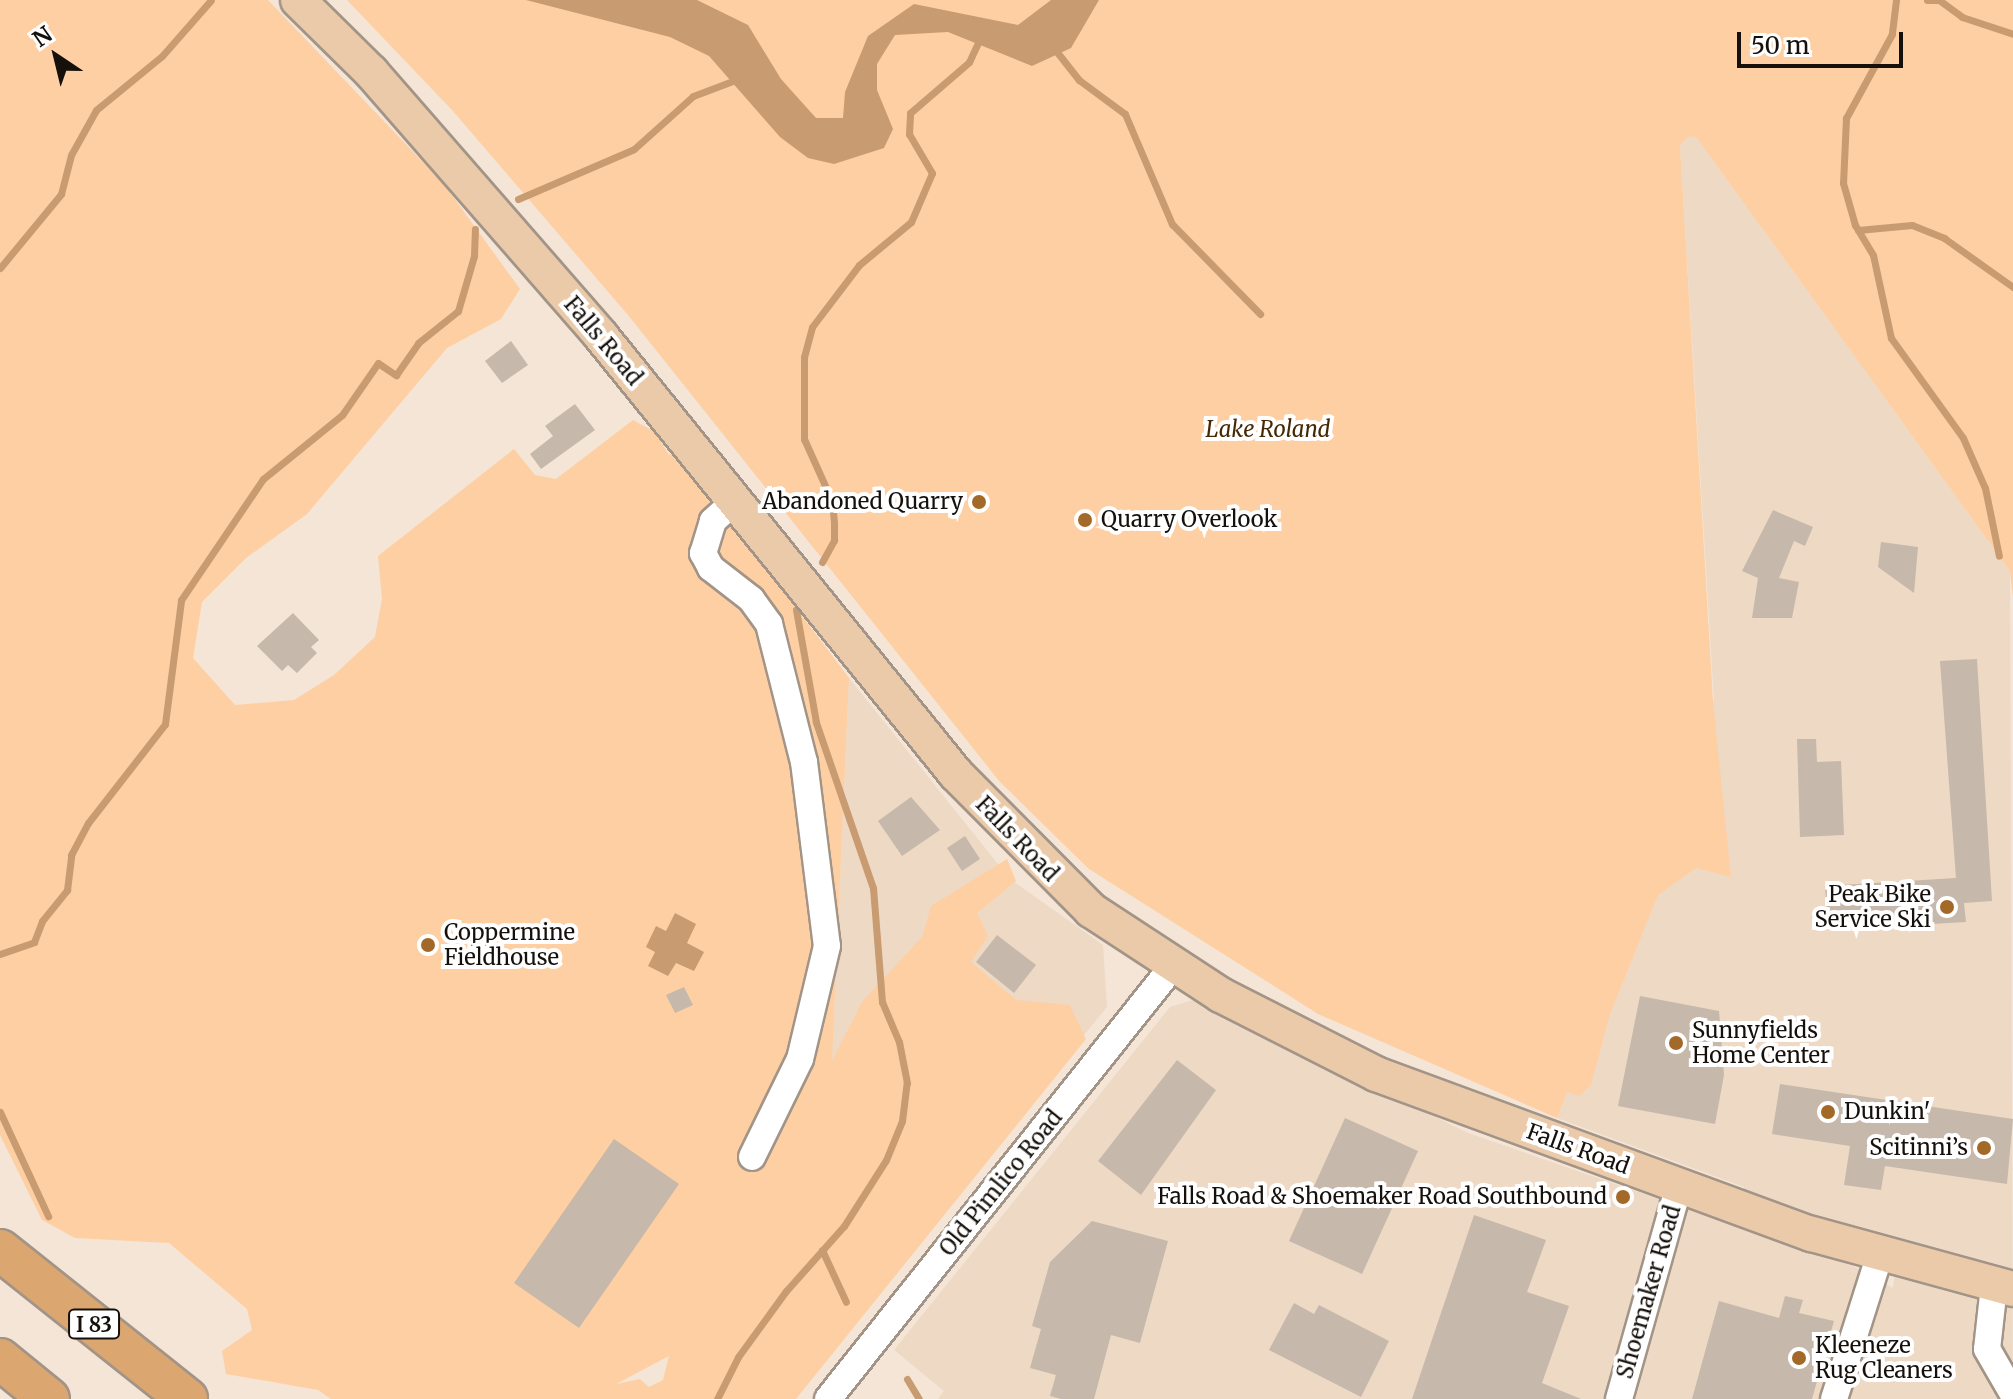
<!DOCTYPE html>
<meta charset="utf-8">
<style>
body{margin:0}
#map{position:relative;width:2013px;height:1399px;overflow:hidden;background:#f4e5d7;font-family:Merriweather,serif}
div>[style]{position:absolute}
.built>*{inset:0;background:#eed9c5}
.green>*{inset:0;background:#fecfa3}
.water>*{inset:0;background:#c89b70}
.stream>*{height:7px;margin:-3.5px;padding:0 3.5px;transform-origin:3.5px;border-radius:3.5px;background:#c89b70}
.building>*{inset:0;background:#c6b8aa}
.roads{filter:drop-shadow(2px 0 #a29487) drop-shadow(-2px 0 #a29487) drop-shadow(0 2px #a29487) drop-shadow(0 -2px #a29487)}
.minor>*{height:26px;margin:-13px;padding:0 13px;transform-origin:13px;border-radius:13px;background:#fff}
.major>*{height:34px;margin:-17px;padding:0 17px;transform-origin:17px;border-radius:17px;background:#eacaa9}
.highway>*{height:40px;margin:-20px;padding:0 20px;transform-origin:20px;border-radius:20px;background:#dca670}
.dots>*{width:22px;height:22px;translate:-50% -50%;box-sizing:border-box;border:4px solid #fff;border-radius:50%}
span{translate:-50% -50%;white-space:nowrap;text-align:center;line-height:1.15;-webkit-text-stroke:8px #fff;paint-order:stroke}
.shield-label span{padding:2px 6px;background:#fff;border:2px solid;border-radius:6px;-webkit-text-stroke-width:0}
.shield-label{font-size:20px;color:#15100b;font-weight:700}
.street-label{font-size:22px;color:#15100b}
.park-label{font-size:22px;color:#462804;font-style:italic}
.poi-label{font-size:22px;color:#15100b}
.right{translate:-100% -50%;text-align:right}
.left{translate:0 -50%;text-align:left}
.north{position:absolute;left:16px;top:16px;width:80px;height:80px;-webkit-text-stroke:6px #fff;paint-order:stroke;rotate:325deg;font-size:22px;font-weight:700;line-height:32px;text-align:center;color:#15100b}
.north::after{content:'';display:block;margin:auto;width:28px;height:36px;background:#15100b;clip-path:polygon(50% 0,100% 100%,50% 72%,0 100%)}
.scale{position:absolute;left:1737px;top:32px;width:166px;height:36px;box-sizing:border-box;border:4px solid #15100b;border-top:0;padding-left:10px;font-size:24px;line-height:28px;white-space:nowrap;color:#15100b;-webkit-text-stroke:6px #fff;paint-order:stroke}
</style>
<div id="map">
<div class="built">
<div style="clip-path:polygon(1678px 112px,2010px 571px,2013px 1399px,938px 1399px,944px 1391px,894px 1350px,1170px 1007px,1196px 999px,1468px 1133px,1855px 1267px,1893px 1288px,1896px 1264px,1742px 1206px,1744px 1187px,1557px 1118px,1714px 700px)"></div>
<div style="clip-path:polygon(849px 678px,1010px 879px,1103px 945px,1107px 1007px,965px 1180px,831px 1075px)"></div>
</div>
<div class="green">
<div style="clip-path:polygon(evenodd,0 0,268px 0,443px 183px,520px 289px,501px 319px,447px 348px,307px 514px,246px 558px,202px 602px,193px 658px,235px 705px,294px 700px,334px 675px,375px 637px,382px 599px,378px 556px,514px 449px,535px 475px,556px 479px,633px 420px,655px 432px,669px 455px,677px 450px,849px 678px,832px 1061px,862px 1002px,922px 937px,931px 906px,1007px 859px,1016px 881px,977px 913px,988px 936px,971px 962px,1016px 1000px,1070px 1005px,1086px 1039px,796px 1399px,331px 1399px,318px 1390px,226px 1374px,222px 1351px,252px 1330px,247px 1309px,169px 1243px,75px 1238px,42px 1220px,0 1135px,0 0,669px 1356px,663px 1380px,649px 1387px,640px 1379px,616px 1384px,669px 1356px)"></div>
<div style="clip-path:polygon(347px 0,2013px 0,2013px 597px,2010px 571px,1696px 137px,1689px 136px,1680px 145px,1713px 701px,1731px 877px,1696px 868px,1658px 895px,1610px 1014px,1591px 1085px,1579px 1096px,1567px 1092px,1557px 1118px,1318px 1014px,1089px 869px,1000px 782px,628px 315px,452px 110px)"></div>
</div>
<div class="water">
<div style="clip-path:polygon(526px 0,697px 0,748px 25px,781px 79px,816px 118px,843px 118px,845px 92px,868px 36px,914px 4px,1018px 25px,1051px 0,1099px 0,1071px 48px,1032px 66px,948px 32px,895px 35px,877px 64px,877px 90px,893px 129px,884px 148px,834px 164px,808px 158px,780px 137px,709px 56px,670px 37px)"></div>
<div style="clip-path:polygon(675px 913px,696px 924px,687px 943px,704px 952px,694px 971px,676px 963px,668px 976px,648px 966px,655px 952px,646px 947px,656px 926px,666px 931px)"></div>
</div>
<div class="stream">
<div style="left:1896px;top:0;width:34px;rotate:97deg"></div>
<div style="left:1892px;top:34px;width:96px;rotate:118.7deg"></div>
<div style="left:1846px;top:118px;width:65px;rotate:92.6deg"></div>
<div style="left:1843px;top:183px;width:44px;rotate:74.1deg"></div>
<div style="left:1855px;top:225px;width:35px;rotate:59deg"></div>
<div style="left:1873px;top:255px;width:85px;rotate:77.8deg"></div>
<div style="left:1891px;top:338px;width:123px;rotate:54.2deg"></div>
<div style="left:1963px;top:438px;width:55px;rotate:66.3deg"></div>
<div style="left:1985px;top:488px;width:69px;rotate:78.4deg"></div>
<div style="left:1927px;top:0;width:11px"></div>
<div style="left:1939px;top:0;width:29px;rotate:36deg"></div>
<div style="left:1962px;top:17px;width:54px;rotate:18.4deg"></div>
<div style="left:1053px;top:47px;width:42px;rotate:51.8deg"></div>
<div style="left:1079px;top:80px;width:57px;rotate:36.5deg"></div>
<div style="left:1125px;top:114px;width:120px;rotate:66.9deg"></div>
<div style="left:1172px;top:224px;width:126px;rotate:45.6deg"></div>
<div style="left:518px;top:199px;width:126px;rotate:-23.3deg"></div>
<div style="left:634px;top:149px;width:79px;rotate:-41.9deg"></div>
<div style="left:693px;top:96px;width:48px;rotate:-20.7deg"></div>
<div style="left:1858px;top:230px;width:54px;rotate:-5.3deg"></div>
<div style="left:1912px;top:225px;width:35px;rotate:22deg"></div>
<div style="left:1944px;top:238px;width:85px;rotate:35.4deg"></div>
<div style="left:0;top:268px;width:96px;rotate:-50.5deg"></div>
<div style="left:61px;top:194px;width:40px;rotate:-75.6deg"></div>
<div style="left:71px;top:155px;width:51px;rotate:-60.9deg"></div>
<div style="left:96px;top:110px;width:85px;rotate:-39.3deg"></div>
<div style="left:162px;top:56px;width:74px;rotate:-48.8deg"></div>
<div style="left:822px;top:562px;width:25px;rotate:-61deg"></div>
<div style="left:834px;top:540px;width:17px;rotate:-90deg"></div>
<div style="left:834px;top:523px;width:22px;rotate:-95deg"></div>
<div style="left:832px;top:501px;width:68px;rotate:-114.3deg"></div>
<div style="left:804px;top:439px;width:82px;rotate:-90deg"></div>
<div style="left:804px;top:357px;width:31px;rotate:-75deg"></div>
<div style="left:812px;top:327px;width:78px;rotate:-52.8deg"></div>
<div style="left:859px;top:265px;width:67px;rotate:-39.6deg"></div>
<div style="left:911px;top:222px;width:53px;rotate:-66.8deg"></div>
<div style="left:932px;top:173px;width:45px;rotate:-120.5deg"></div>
<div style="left:909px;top:134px;width:21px;rotate:-87deg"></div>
<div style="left:910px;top:113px;width:78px;rotate:-40.8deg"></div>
<div style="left:969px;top:62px;width:29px;rotate:-65deg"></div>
<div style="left:0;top:954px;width:36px;rotate:-19deg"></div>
<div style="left:34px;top:942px;width:22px;rotate:-69deg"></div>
<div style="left:42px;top:921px;width:40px;rotate:-51deg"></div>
<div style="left:67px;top:890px;width:35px;rotate:-83deg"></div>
<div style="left:71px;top:855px;width:36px;rotate:-62deg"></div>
<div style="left:88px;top:823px;width:125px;rotate:-52.1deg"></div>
<div style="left:165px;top:724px;width:125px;rotate:-82.6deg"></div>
<div style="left:181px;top:600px;width:146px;rotate:-55.9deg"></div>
<div style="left:263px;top:479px;width:102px;rotate:-39deg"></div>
<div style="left:342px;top:415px;width:63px;rotate:-55.3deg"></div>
<div style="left:378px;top:363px;width:22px;rotate:34deg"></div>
<div style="left:396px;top:375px;width:39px;rotate:-55deg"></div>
<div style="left:418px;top:343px;width:51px;rotate:-38.7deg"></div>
<div style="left:458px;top:311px;width:57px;rotate:-73.8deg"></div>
<div style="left:474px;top:256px;width:27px;rotate:-88deg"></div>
<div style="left:0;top:1112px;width:115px;rotate:65.2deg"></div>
<div style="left:822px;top:1250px;width:57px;rotate:65.2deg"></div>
<div style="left:907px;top:1379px;width:23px;rotate:59deg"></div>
<div style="left:717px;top:1399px;width:47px;rotate:-63.4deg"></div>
<div style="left:738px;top:1357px;width:82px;rotate:-54deg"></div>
<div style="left:786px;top:1291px;width:87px;rotate:-48.3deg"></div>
<div style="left:844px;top:1226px;width:78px;rotate:-57.5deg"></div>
<div style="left:886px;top:1160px;width:42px;rotate:-67.7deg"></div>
<div style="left:902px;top:1121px;width:38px;rotate:-83deg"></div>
<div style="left:907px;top:1083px;width:42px;rotate:-101deg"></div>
<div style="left:899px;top:1042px;width:43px;rotate:-113deg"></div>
<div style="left:882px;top:1002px;width:114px;rotate:-94.5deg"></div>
<div style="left:873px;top:888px;width:176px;rotate:-109deg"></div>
<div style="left:816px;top:722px;width:114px;rotate:-100.1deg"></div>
</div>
<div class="building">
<div style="clip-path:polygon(511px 341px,528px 365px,502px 383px,485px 361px)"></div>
<div style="clip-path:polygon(575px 404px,595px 430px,541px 469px,530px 454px,553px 436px,545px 426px)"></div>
<div style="clip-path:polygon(1773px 510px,1813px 527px,1805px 546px,1794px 541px,1779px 578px,1799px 582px,1792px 618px,1752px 618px,1758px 578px,1742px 571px)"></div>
<div style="clip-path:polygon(1881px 542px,1918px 547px,1914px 593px,1878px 567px)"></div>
<div style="clip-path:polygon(293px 613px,319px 640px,311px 647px,317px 653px,297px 673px,288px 665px,282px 671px,257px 646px)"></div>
<div style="clip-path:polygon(1977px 659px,1992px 901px,1964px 903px,1966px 922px,1828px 930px,1825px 886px,1956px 878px,1940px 661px)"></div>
<div style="clip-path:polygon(1797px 739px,1816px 739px,1817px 762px,1841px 761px,1844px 835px,1800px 837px)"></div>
<div style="clip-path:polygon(911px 797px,940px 830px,902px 856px,878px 821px)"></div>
<div style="clip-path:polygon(965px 836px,980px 859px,962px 871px,947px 848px)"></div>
<div style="clip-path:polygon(997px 935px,1036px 965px,1014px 993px,976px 962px)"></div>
<div style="clip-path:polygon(684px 987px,693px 1005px,675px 1013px,666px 995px)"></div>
<div style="clip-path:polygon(1640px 996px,1719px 1011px,1724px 1075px,1715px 1124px,1618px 1106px)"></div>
<div style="clip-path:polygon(1177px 1060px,1216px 1090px,1141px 1195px,1098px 1161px)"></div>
<div style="clip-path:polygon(1780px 1084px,2013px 1119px,2007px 1184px,1885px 1166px,1881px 1190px,1844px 1185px,1850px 1146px,1772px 1134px)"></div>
<div style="clip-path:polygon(1345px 1118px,1418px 1151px,1362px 1274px,1289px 1241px)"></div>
<div style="clip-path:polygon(614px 1139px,679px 1184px,579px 1328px,514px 1283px)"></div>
<div style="clip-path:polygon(1474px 1215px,1546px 1240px,1527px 1292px,1569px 1306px,1542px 1383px,1581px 1399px,1412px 1399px)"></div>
<div style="clip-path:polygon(1092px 1221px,1168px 1241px,1140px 1343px,1111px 1335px,1094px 1399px,1061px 1399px,1050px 1396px,1056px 1375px,1030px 1368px,1041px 1329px,1032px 1326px,1050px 1262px)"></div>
<div style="clip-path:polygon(1785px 1296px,1803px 1300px,1799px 1313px,1834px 1321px,1812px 1399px,1692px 1399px,1719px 1301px,1779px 1318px)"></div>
<div style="clip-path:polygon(1294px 1303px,1314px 1314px,1319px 1305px,1389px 1341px,1361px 1397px,1269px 1350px)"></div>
</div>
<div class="roads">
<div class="minor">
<div style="left:735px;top:501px;width:30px;rotate:138deg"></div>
<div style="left:713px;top:521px;width:34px;rotate:107deg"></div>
<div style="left:703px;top:553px;width:17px;rotate:62deg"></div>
<div style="left:711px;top:568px;width:51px;rotate:37.8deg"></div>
<div style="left:751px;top:599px;width:31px;rotate:54deg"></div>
<div style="left:769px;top:624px;width:142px;rotate:75.8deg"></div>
<div style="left:804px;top:762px;width:185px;rotate:82.9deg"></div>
<div style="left:827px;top:946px;width:116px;rotate:103.4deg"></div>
<div style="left:800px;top:1059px;width:109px;rotate:116.1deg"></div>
<div style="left:1994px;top:1286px;width:63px;rotate:96.3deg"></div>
<div style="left:1987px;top:1349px;width:52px;rotate:60deg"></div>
<div style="left:828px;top:1399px;width:554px;rotate:-51.45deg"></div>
<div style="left:1619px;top:1399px;width:222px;rotate:-74.3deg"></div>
<div style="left:1834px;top:1399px;width:149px;rotate:-72.4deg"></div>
</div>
<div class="major">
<div style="left:298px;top:0;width:103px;rotate:44.6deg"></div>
<div style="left:371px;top:72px;width:350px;rotate:48.9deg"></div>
<div style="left:601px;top:336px;width:564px;rotate:50.98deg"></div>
<div style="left:956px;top:774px;width:192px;rotate:45.2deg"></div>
<div style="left:1091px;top:910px;width:155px;rotate:33.2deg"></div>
<div style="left:1221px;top:995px;width:174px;rotate:27deg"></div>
<div style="left:1376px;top:1074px;width:464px;rotate:20.2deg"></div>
<div style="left:1812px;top:1234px;width:208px;rotate:15.3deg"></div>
</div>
<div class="highway">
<div style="left:0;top:1250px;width:239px;rotate:38.5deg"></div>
<div style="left:0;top:1359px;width:63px;rotate:39.2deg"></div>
</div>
</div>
<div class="dots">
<div style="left:979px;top:502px;background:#a36929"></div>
<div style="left:1085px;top:520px;background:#a36929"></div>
<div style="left:1947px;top:907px;background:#a36929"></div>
<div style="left:428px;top:945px;background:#a36929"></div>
<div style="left:1676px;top:1043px;background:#a36929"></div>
<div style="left:1828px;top:1112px;background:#a36929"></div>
<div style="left:1984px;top:1148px;background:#a36929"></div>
<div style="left:1623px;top:1197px;background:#a36929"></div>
<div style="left:1799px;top:1358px;background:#a36929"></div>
</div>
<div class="shield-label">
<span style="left:94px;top:1324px">I 83</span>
</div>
<div class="street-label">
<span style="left:603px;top:341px;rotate:50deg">Falls Road</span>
<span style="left:1017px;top:839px;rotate:46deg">Falls Road</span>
<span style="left:1578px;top:1149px;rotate:20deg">Falls Road</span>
<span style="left:1001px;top:1183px;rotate:-51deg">Old Pimlico Road</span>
<span style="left:1649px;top:1292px;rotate:-74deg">Shoemaker Road</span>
</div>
<div class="park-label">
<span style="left:1268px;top:430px">Lake Roland</span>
</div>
<div class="poi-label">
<span class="right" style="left:963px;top:502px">Abandoned Quarry</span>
<span class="left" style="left:1101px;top:520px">Quarry Overlook</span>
<span class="right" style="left:1931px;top:907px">Peak Bike<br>Service Ski</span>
<span class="left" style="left:444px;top:945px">Coppermine<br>Fieldhouse</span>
<span class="left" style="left:1692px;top:1043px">Sunnyfields<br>Home Center</span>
<span class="left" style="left:1844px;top:1112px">Dunkin'</span>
<span class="right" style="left:1968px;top:1148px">Scitinni’s</span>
<span class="right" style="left:1607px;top:1197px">Falls Road &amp; Shoemaker Road Southbound</span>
<span class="left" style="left:1815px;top:1358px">Kleeneze<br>Rug Cleaners</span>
</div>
<div class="north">N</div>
<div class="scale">50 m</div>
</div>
